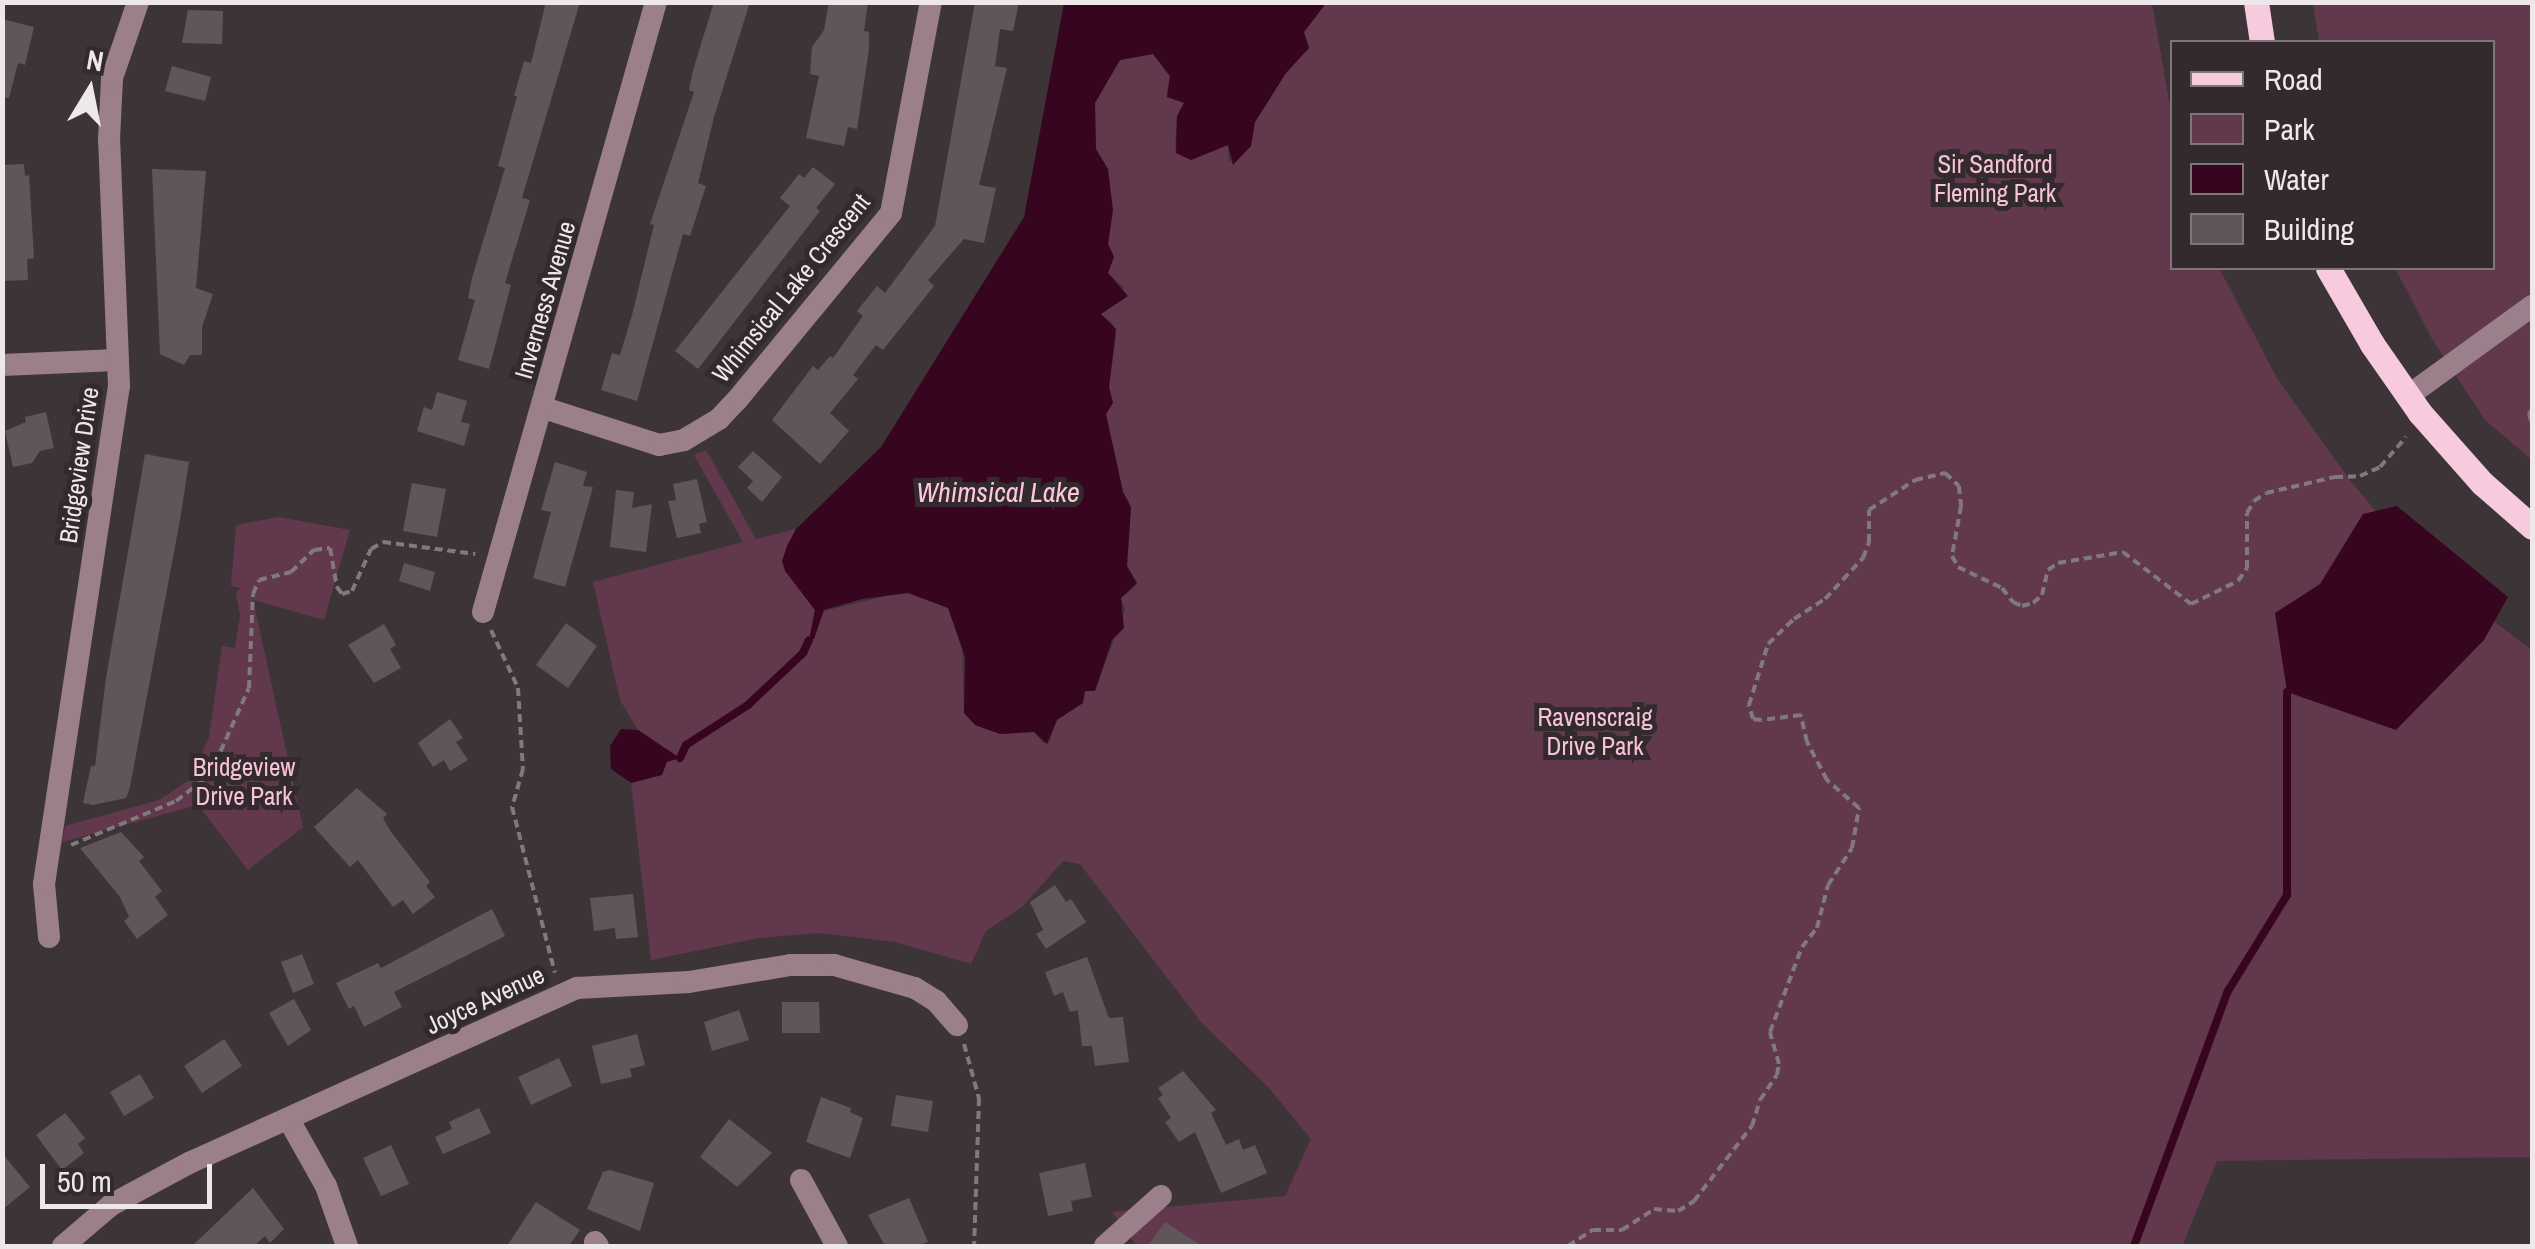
<!DOCTYPE html>
<style>
body{margin:0}
#map{position:relative;width:2535px;height:1249px;overflow:hidden;background:#3d3438;font-family:"Archivo Narrow",sans-serif}
div>[style]{position:absolute}
.green>*{inset:0;background:#62394c}
.water>*{inset:0;background:#380521}
.stream>*{height:8px;margin:-4px;padding:0 4px;transform-origin:4px;border-radius:4px;background:#380521}
.building>*{inset:0;background:#60565a}
.path>*{height:4px;margin-top:-2px;transform-origin:0;background:repeating-linear-gradient(90deg,#81797d 0 8px,transparent 0 13px)}
.minor>*{height:22px;margin:-11px;padding:0 11px;transform-origin:11px;border-radius:11px;background:#9b7f8b}
.major>*{height:25px;margin:-12.5px;padding:0 12.5px;transform-origin:12.5px;border-radius:12.5px;background:#f8cadd}
span{translate:-50% -50%;white-space:nowrap;text-align:center;line-height:1.15;-webkit-text-stroke:10px #332a2e;paint-order:stroke}
.park-label{font-size:25px;color:#f8c2d9}
.street-label{font-size:25px;color:#eee8eb}
.water-label{font-size:28px;color:#fdc6dd;font-style:italic}
.frame{position:absolute;inset:0;border:5px solid #eee8eb;pointer-events:none}
.legend{position:absolute;left:2170px;top:40px;width:325px;height:230px;box-sizing:border-box;background:#332a2e;border:2px solid #7e767a;margin:0;padding:12px 18px;list-style:none;font-size:30px;color:#eee8eb}
.legend li{display:flex;align-items:center;gap:20px;height:50px}
.legend b{width:50px;border:2px solid #7e767a}
.north{position:absolute;left:40px;top:40px;width:100px;height:100px;-webkit-text-stroke:8px #332a2e;paint-order:stroke;rotate:10deg;font-size:28px;font-weight:700;line-height:40px;text-align:center;color:#eee8eb}
.north::after{content:'';display:block;margin:auto;width:35px;height:45px;background:#eee8eb;clip-path:polygon(50% 0,100% 100%,50% 72%,0 100%)}
.scale{position:absolute;left:40px;top:1164px;width:172px;height:45px;box-sizing:border-box;border:5px solid #eee8eb;border-top:0;padding-left:12px;font-size:30px;line-height:35px;white-space:nowrap;color:#eee8eb;-webkit-text-stroke:8px #332a2e;paint-order:stroke}
</style>
<div id="map">
<div class="green">
<div style="clip-path:polygon(1319px 3px,2152px 3px,2172px 118px,2172px 268px,2219px 268px,2278px 380px,2349px 479px,2378px 514px,2477px 609px,2532px 650px,2532px 1157px,2217px 1161px,2182px 1246px,1137px 1246px,1112px 1212px,1285px 1196px,1311px 1139px,1268px 1087px,1201px 1022px,1080px 864px,1063px 861px,1022px 907px,986px 931px,971px 964px,895px 942px,820px 933px,759px 938px,651px 960px,631px 783px,662px 775px,666px 762px,679px 758px,638px 730px,620px 700px,593px 582px,743px 542px,694px 455px,706px 450px,756px 539px,796px 529px,787px 546px,804px 596px,815px 610px,810px 640px,824px 611px,903px 592px,930px 599px,948px 608px,962px 644px,964px 713px,975px 725px,1000px 734px,1034px 732px,1043px 743px,1049px 743px,1057px 719px,1082px 703px,1085px 691px,1095px 691px,1125px 610px,1121px 598px,1136px 586px,1127px 566px,1131px 507px,1123px 492px,1106px 414px,1113px 403px,1109px 387px,1116px 337px,1113px 324px,1101px 314px,1124px 288px,1108px 273px,1114px 257px,1108px 244px,1113px 210px,1096px 151px,1095px 103px,1120px 60px,1153px 54px,1170px 77px,1167px 92px,1184px 103px,1177px 116px,1175px 150px,1191px 160px,1228px 145px,1229px 163px,1251px 146px,1255px 122px,1286px 73px,1309px 48px,1304px 32px,1324px 5px)"></div>
<div style="clip-path:polygon(2313px 3px,2532px 3px,2532px 460px,2485px 420px,2432px 339px,2395px 268px,2492px 268px,2492px 42px,2319px 42px)"></div>
<div style="clip-path:polygon(279px 517px,350px 530px,324px 620px,253px 600px,303px 827px,248px 870px,198px 805px,62px 842px,65px 826px,159px 800px,191px 779px,209px 737px,222px 646px,235px 648px,240px 615px,236px 593px,240px 588px,231px 586px,236px 525px)"></div>
</div>
<div class="water">
<div style="clip-path:polygon(1319px 2px,1324px 6px,1304px 32px,1309px 48px,1286px 73px,1255px 122px,1251px 146px,1233px 165px,1228px 145px,1191px 160px,1176px 153px,1177px 116px,1184px 103px,1167px 97px,1170px 76px,1153px 54px,1120px 60px,1095px 103px,1096px 149px,1108px 169px,1113px 210px,1108px 244px,1114px 257px,1108px 273px,1128px 296px,1101px 314px,1116px 329px,1109px 387px,1113px 403px,1106px 414px,1123px 492px,1131px 507px,1127px 566px,1137px 583px,1121px 598px,1124px 628px,1112px 640px,1095px 691px,1085px 691px,1083px 703px,1057px 720px,1047px 744px,1034px 732px,1000px 734px,975px 725px,964px 713px,965px 657px,948px 608px,908px 593px,862px 599px,824px 610px,814px 639px,809px 640px,815px 610px,785px 571px,782px 561px,787px 546px,796px 529px,881px 447px,1024px 217px,1064px 3px)"></div>
<div style="clip-path:polygon(2397px 506px,2508px 597px,2484px 640px,2396px 730px,2287px 692px,2275px 613px,2320px 584px,2363px 514px)"></div>
<div style="clip-path:polygon(621px 729px,638px 730px,680px 758px,667px 762px,662px 775px,631px 783px,611px 769px,610px 746px)"></div>
</div>
<div class="stream">
<div style="left:680px;top:758px;width:14px;rotate:-65deg"></div>
<div style="left:686px;top:745px;width:74px;rotate:-32.8deg"></div>
<div style="left:748px;top:705px;width:76px;rotate:-43.4deg"></div>
<div style="left:803px;top:653px;width:14px;rotate:-65deg"></div>
<div style="left:2134px;top:1246px;width:272px;rotate:-69.8deg"></div>
<div style="left:2228px;top:991px;width:113px;rotate:-58.4deg"></div>
<div style="left:2287px;top:895px;width:203px;rotate:-90deg"></div>
</div>
<div class="building">
<div style="clip-path:polygon(546px 2px,580px 2px,522px 198px,530px 200px,505px 283px,511px 285px,489px 369px,458px 360px,475px 300px,468px 298px,472px 278px,505px 168px,498px 166px,517px 96px,514px 96px,524px 61px,531px 63px)"></div>
<div style="clip-path:polygon(714px 2px,750px 2px,714px 117px,698px 183px,706px 186px,690px 236px,683px 234px,637px 401px,601px 390px,612px 353px,620px 355px,632px 315px,654px 225px,650px 224px,694px 92px,689px 90px,693px 70px)"></div>
<div style="clip-path:polygon(829px 2px,868px 2px,864px 31px,869px 32px,869px 49px,862px 96px,857px 129px,848px 127px,844px 146px,806px 138px,819px 76px,810px 74px,812px 47px,824px 30px)"></div>
<div style="clip-path:polygon(975px 2px,1019px 2px,1013px 31px,1000px 29px,995px 66px,1007px 68px,979px 185px,996px 188px,984px 243px,964px 239px,928px 280px,934px 286px,883px 350px,876px 345px,853px 375px,858px 379px,830px 413px,849px 431px,820px 464px,772px 420px,813px 366px,818px 370px,830px 356px,833px 358px,863px 316px,857px 311px,877px 286px,885px 293px,935px 226px)"></div>
<div style="clip-path:polygon(188px 10px,223px 11px,222px 44px,182px 43px)"></div>
<div style="clip-path:polygon(2px 19px,34px 27px,25px 65px,18px 63px,9px 98px,2px 97px)"></div>
<div style="clip-path:polygon(172px 66px,211px 77px,205px 101px,165px 91px)"></div>
<div style="clip-path:polygon(24px 164px,25px 176px,29px 175px,34px 258px,27px 259px,28px 280px,2px 281px,2px 165px)"></div>
<div style="clip-path:polygon(813px 167px,835px 184px,816px 208px,820px 211px,698px 369px,675px 351px,790px 206px,780px 198px,799px 174px,804px 178px)"></div>
<div style="clip-path:polygon(152px 169px,206px 171px,196px 288px,213px 294px,202px 327px,202px 355px,190px 355px,184px 365px,160px 354px)"></div>
<div style="clip-path:polygon(437px 392px,467px 401px,461px 422px,470px 424px,464px 446px,417px 431px,424px 407px,432px 410px)"></div>
<div style="clip-path:polygon(46px 412px,54px 448px,40px 451px,32px 463px,13px 467px,5px 431px,26px 422px,25px 417px)"></div>
<div style="clip-path:polygon(753px 451px,782px 477px,762px 502px,747px 488px,753px 481px,738px 467px)"></div>
<div style="clip-path:polygon(145px 454px,189px 462px,180px 520px,130px 787px,126px 798px,93px 805px,83px 803px,91px 766px,95px 766px,106px 678px)"></div>
<div style="clip-path:polygon(555px 462px,587px 472px,583px 486px,593px 487px,565px 587px,533px 578px,551px 512px,541px 510px)"></div>
<div style="clip-path:polygon(697px 479px,707px 522px,699px 524px,701px 533px,677px 538px,668px 501px,676px 500px,673px 484px)"></div>
<div style="clip-path:polygon(412px 483px,446px 489px,437px 537px,403px 531px)"></div>
<div style="clip-path:polygon(616px 490px,634px 492px,632px 508px,652px 504px,646px 552px,610px 547px)"></div>
<div style="clip-path:polygon(404px 563px,435px 572px,430px 591px,399px 581px)"></div>
<div style="clip-path:polygon(566px 623px,597px 646px,568px 688px,536px 665px)"></div>
<div style="clip-path:polygon(384px 624px,396px 645px,390px 649px,401px 668px,374px 683px,348px 645px)"></div>
<div style="clip-path:polygon(450px 719px,463px 738px,456px 742px,468px 760px,450px 771px,444px 760px,433px 767px,418px 743px)"></div>
<div style="clip-path:polygon(357px 788px,387px 814px,383px 818px,391px 832px,430px 882px,426px 886px,435px 897px,413px 914px,403px 900px,393px 907px,358px 860px,350px 867px,314px 827px)"></div>
<div style="clip-path:polygon(121px 832px,144px 857px,139px 861px,162px 891px,155px 897px,168px 915px,137px 939px,124px 921px,129px 917px,120px 897px,80px 848px)"></div>
<div style="clip-path:polygon(1055px 885px,1066px 902px,1071px 899px,1086px 922px,1046px 949px,1036px 934px,1043px 930px,1030px 902px)"></div>
<div style="clip-path:polygon(633px 894px,638px 937px,616px 939px,615px 928px,594px 931px,590px 898px)"></div>
<div style="clip-path:polygon(492px 909px,505px 936px,394px 992px,402px 1007px,364px 1027px,354px 1006px,349px 1009px,336px 983px,378px 963px,381px 968px)"></div>
<div style="clip-path:polygon(302px 954px,314px 984px,293px 993px,281px 962px)"></div>
<div style="clip-path:polygon(1087px 957px,1109px 1018px,1123px 1017px,1129px 1062px,1095px 1066px,1092px 1046px,1082px 1046px,1078px 1010px,1070px 1012px,1063px 992px,1054px 996px,1045px 972px)"></div>
<div style="clip-path:polygon(294px 999px,311px 1030px,288px 1046px,269px 1013px)"></div>
<div style="clip-path:polygon(782px 1002px,819px 1002px,820px 1033px,782px 1033px)"></div>
<div style="clip-path:polygon(739px 1010px,749px 1040px,712px 1051px,704px 1022px)"></div>
<div style="clip-path:polygon(637px 1034px,645px 1065px,630px 1069px,632px 1077px,601px 1084px,592px 1046px)"></div>
<div style="clip-path:polygon(224px 1039px,242px 1066px,202px 1093px,184px 1066px)"></div>
<div style="clip-path:polygon(559px 1058px,572px 1086px,531px 1105px,518px 1077px)"></div>
<div style="clip-path:polygon(1183px 1071px,1216px 1110px,1211px 1113px,1226px 1145px,1239px 1139px,1243px 1150px,1255px 1145px,1267px 1173px,1221px 1193px,1195px 1132px,1179px 1142px,1165px 1122px,1171px 1118px,1158px 1098px,1163px 1095px,1158px 1088px)"></div>
<div style="clip-path:polygon(140px 1074px,154px 1098px,124px 1116px,110px 1092px)"></div>
<div style="clip-path:polygon(896px 1095px,933px 1101px,928px 1132px,891px 1126px)"></div>
<div style="clip-path:polygon(821px 1097px,851px 1108px,850px 1112px,863px 1118px,850px 1158px,806px 1142px)"></div>
<div style="clip-path:polygon(479px 1108px,491px 1133px,443px 1154px,435px 1137px,452px 1129px,449px 1122px)"></div>
<div style="clip-path:polygon(65px 1113px,85px 1138px,78px 1144px,84px 1153px,62px 1170px,36px 1135px)"></div>
<div style="clip-path:polygon(729px 1119px,772px 1153px,737px 1187px,700px 1157px)"></div>
<div style="clip-path:polygon(391px 1145px,409px 1184px,381px 1196px,363px 1158px)"></div>
<div style="clip-path:polygon(2px 1153px,30px 1187px,2px 1210px)"></div>
<div style="clip-path:polygon(1085px 1163px,1092px 1197px,1071px 1201px,1073px 1211px,1048px 1216px,1039px 1173px)"></div>
<div style="clip-path:polygon(610px 1170px,654px 1183px,640px 1231px,587px 1209px,603px 1172px)"></div>
<div style="clip-path:polygon(253px 1188px,284px 1229px,270px 1243px,265px 1236px,254px 1246px,192px 1246px)"></div>
<div style="clip-path:polygon(909px 1198px,928px 1242px,916px 1246px,885px 1246px,868px 1215px)"></div>
<div style="clip-path:polygon(536px 1202px,580px 1230px,569px 1246px,507px 1246px)"></div>
<div style="clip-path:polygon(1165px 1222px,1202px 1246px,1148px 1246px)"></div>
</div>
<div class="path">
<div style="left:2532px;top:409px;width:6px;rotate:121deg"></div>
<div style="left:2529px;top:414px;width:10px;rotate:73deg"></div>
<div style="left:491px;top:630px;width:64px;rotate:65deg"></div>
<div style="left:518px;top:688px;width:81px;rotate:86.5deg"></div>
<div style="left:523px;top:769px;width:40px;rotate:106deg"></div>
<div style="left:512px;top:807px;width:171px;rotate:75.5deg"></div>
<div style="left:71px;top:845px;width:114px;rotate:-22.7deg"></div>
<div style="left:176px;top:801px;width:43px;rotate:-37.4deg"></div>
<div style="left:210px;top:775px;width:95px;rotate:-65.9deg"></div>
<div style="left:249px;top:688px;width:94px;rotate:-87.6deg"></div>
<div style="left:253px;top:594px;width:15px;rotate:-67deg"></div>
<div style="left:259px;top:580px;width:33px;rotate:-14deg"></div>
<div style="left:291px;top:572px;width:32px;rotate:-44deg"></div>
<div style="left:314px;top:550px;width:16px;rotate:-7deg"></div>
<div style="left:330px;top:548px;width:40px;rotate:80deg"></div>
<div style="left:337px;top:587px;width:9px;rotate:54deg"></div>
<div style="left:342px;top:594px;width:10px;rotate:-17deg"></div>
<div style="left:352px;top:591px;width:46px;rotate:-65.7deg"></div>
<div style="left:371px;top:549px;width:14px;rotate:-30deg"></div>
<div style="left:383px;top:542px;width:93px;rotate:7.4deg"></div>
<div style="left:964px;top:1044px;width:56px;rotate:74.5deg"></div>
<div style="left:979px;top:1098px;width:148px;rotate:91.9deg"></div>
<div style="left:1568px;top:1246px;width:30px;rotate:-33deg"></div>
<div style="left:1593px;top:1230px;width:29px"></div>
<div style="left:1622px;top:1230px;width:38px;rotate:-33deg"></div>
<div style="left:1654px;top:1209px;width:24px;rotate:5deg"></div>
<div style="left:1678px;top:1211px;width:19px;rotate:-32deg"></div>
<div style="left:1694px;top:1201px;width:95px;rotate:-52.3deg"></div>
<div style="left:1752px;top:1126px;width:27px;rotate:-73deg"></div>
<div style="left:1760px;top:1100px;width:30px;rotate:-56deg"></div>
<div style="left:1777px;top:1075px;width:11px;rotate:-80deg"></div>
<div style="left:1779px;top:1064px;width:33px;rotate:-106deg"></div>
<div style="left:1770px;top:1032px;width:91px;rotate:-69.4deg"></div>
<div style="left:1802px;top:947px;width:24px;rotate:-52deg"></div>
<div style="left:1817px;top:928px;width:44px;rotate:-75.7deg"></div>
<div style="left:1828px;top:885px;width:44px;rotate:-57deg"></div>
<div style="left:1852px;top:848px;width:41px;rotate:-80.1deg"></div>
<div style="left:1859px;top:808px;width:43px;rotate:-138.8deg"></div>
<div style="left:1827px;top:780px;width:43px;rotate:-117.8deg"></div>
<div style="left:1807px;top:742px;width:28px;rotate:-103deg"></div>
<div style="left:1801px;top:715px;width:40px;rotate:172.9deg"></div>
<div style="left:1761px;top:720px;width:8px;rotate:-173deg"></div>
<div style="left:1753px;top:719px;width:15px;rotate:-106deg"></div>
<div style="left:1749px;top:705px;width:64px;rotate:-72.7deg"></div>
<div style="left:1768px;top:644px;width:36px;rotate:-44deg"></div>
<div style="left:1794px;top:619px;width:37px;rotate:-33deg"></div>
<div style="left:1825px;top:599px;width:56px;rotate:-47.2deg"></div>
<div style="left:1863px;top:558px;width:17px;rotate:-69deg"></div>
<div style="left:1869px;top:542px;width:32px;rotate:-90deg"></div>
<div style="left:1869px;top:510px;width:55px;rotate:-33.1deg"></div>
<div style="left:1915px;top:480px;width:31px;rotate:-13deg"></div>
<div style="left:1945px;top:473px;width:19px;rotate:43deg"></div>
<div style="left:1959px;top:486px;width:20px;rotate:84deg"></div>
<div style="left:1961px;top:506px;width:51px;rotate:100.2deg"></div>
<div style="left:1952px;top:556px;width:13px;rotate:61deg"></div>
<div style="left:1958px;top:567px;width:49px;rotate:25.5deg"></div>
<div style="left:2002px;top:588px;width:18px;rotate:52deg"></div>
<div style="left:2013px;top:602px;width:10px;rotate:24deg"></div>
<div style="left:2022px;top:606px;width:11px;rotate:-15deg"></div>
<div style="left:2033px;top:603px;width:12px;rotate:-42deg"></div>
<div style="left:2042px;top:595px;width:26px;rotate:-77deg"></div>
<div style="left:2048px;top:570px;width:12px;rotate:-35deg"></div>
<div style="left:2058px;top:563px;width:66px;rotate:-9.6deg"></div>
<div style="left:2123px;top:552px;width:86px;rotate:37.4deg"></div>
<div style="left:2191px;top:604px;width:52px;rotate:-26.1deg"></div>
<div style="left:2238px;top:581px;width:16px;rotate:-55deg"></div>
<div style="left:2247px;top:568px;width:55px;rotate:-90deg"></div>
<div style="left:2247px;top:513px;width:14px;rotate:-60deg"></div>
<div style="left:2254px;top:501px;width:14px;rotate:-34deg"></div>
<div style="left:2266px;top:493px;width:71px;rotate:-13.1deg"></div>
<div style="left:2335px;top:477px;width:25px;rotate:-2deg"></div>
<div style="left:2360px;top:476px;width:22px;rotate:-24deg"></div>
<div style="left:2380px;top:467px;width:40px;rotate:-49deg"></div>
</div>
<div class="minor">
<div style="left:2px;top:365px;width:115px;rotate:-2.5deg"></div>
<div style="left:2408px;top:396px;width:153px;rotate:-36deg"></div>
<div style="left:544px;top:408px;width:121px;rotate:17.8deg"></div>
<div style="left:659px;top:445px;width:25px;rotate:-11deg"></div>
<div style="left:684px;top:440px;width:41px;rotate:-31deg"></div>
<div style="left:719px;top:419px;width:26px;rotate:-47deg"></div>
<div style="left:737px;top:400px;width:242px;rotate:-50.5deg"></div>
<div style="left:891px;top:213px;width:215px;rotate:-79.3deg"></div>
<div style="left:483px;top:612px;width:634px;rotate:-74.17deg"></div>
<div style="left:49px;top:937px;width:53px;rotate:-95.4deg"></div>
<div style="left:44px;top:884px;width:504px;rotate:-81.44deg"></div>
<div style="left:119px;top:386px;width:246px;rotate:-92.3deg"></div>
<div style="left:109px;top:140px;width:62px;rotate:-87.2deg"></div>
<div style="left:112px;top:78px;width:80px;rotate:-71.1deg"></div>
<div style="left:289px;top:1120px;width:76px;rotate:60.7deg"></div>
<div style="left:326px;top:1186px;width:64px;rotate:70.7deg"></div>
<div style="left:801px;top:1180px;width:75px;rotate:61.4deg"></div>
<div style="left:595px;top:1242px;width:5px;rotate:53deg"></div>
<div style="left:63px;top:1246px;width:63px;rotate:-40.5deg"></div>
<div style="left:111px;top:1205px;width:89px;rotate:-28.3deg"></div>
<div style="left:189px;top:1163px;width:426px;rotate:-24.3deg"></div>
<div style="left:577px;top:988px;width:112px;rotate:-3.1deg"></div>
<div style="left:689px;top:982px;width:103px;rotate:-9.5deg"></div>
<div style="left:791px;top:965px;width:43px"></div>
<div style="left:834px;top:965px;width:84px;rotate:15.9deg"></div>
<div style="left:915px;top:988px;width:25px;rotate:32deg"></div>
<div style="left:936px;top:1001px;width:32px;rotate:49deg"></div>
<div style="left:1105px;top:1246px;width:75px;rotate:-41.8deg"></div>
</div>
<div class="major">
<div style="left:2256px;top:2px;width:40px;rotate:81.5deg"></div>
<div style="left:2328px;top:268px;width:88px;rotate:59.9deg"></div>
<div style="left:2372px;top:344px;width:84px;rotate:55.2deg"></div>
<div style="left:2420px;top:413px;width:94px;rotate:48.5deg"></div>
<div style="left:2482px;top:483px;width:67px;rotate:41.3deg"></div>
</div>
<div class="park-label">
<span style="left:1995px;top:179px">Sir Sandford<br>Fleming Park</span>
<span style="left:1595px;top:732px">Ravenscraig<br>Drive Park</span>
<span style="left:244px;top:782px">Bridgeview<br>Drive Park</span>
</div>
<div class="street-label">
<span style="left:791px;top:288px;rotate:-51deg">Whimsical Lake Crescent</span>
<span style="left:545px;top:300px;rotate:-74deg">Inverness Avenue</span>
<span style="left:79px;top:465px;rotate:-82deg">Bridgeview Drive</span>
<span style="left:485px;top:1000px;rotate:-25deg">Joyce Avenue</span>
</div>
<div class="water-label">
<span style="left:998px;top:492px">Whimsical Lake</span>
</div>
<div class="frame"></div>
<ul class="legend">
<li><b style="height:12px;background:#f8cadd"></b>Road</li>
<li><b style="height:28px;background:#62394c"></b>Park</li>
<li><b style="height:28px;background:#380521"></b>Water</li>
<li><b style="height:28px;background:#60565a"></b>Building</li>
</ul>
<div class="north">N</div>
<div class="scale">50 m</div>
</div>
